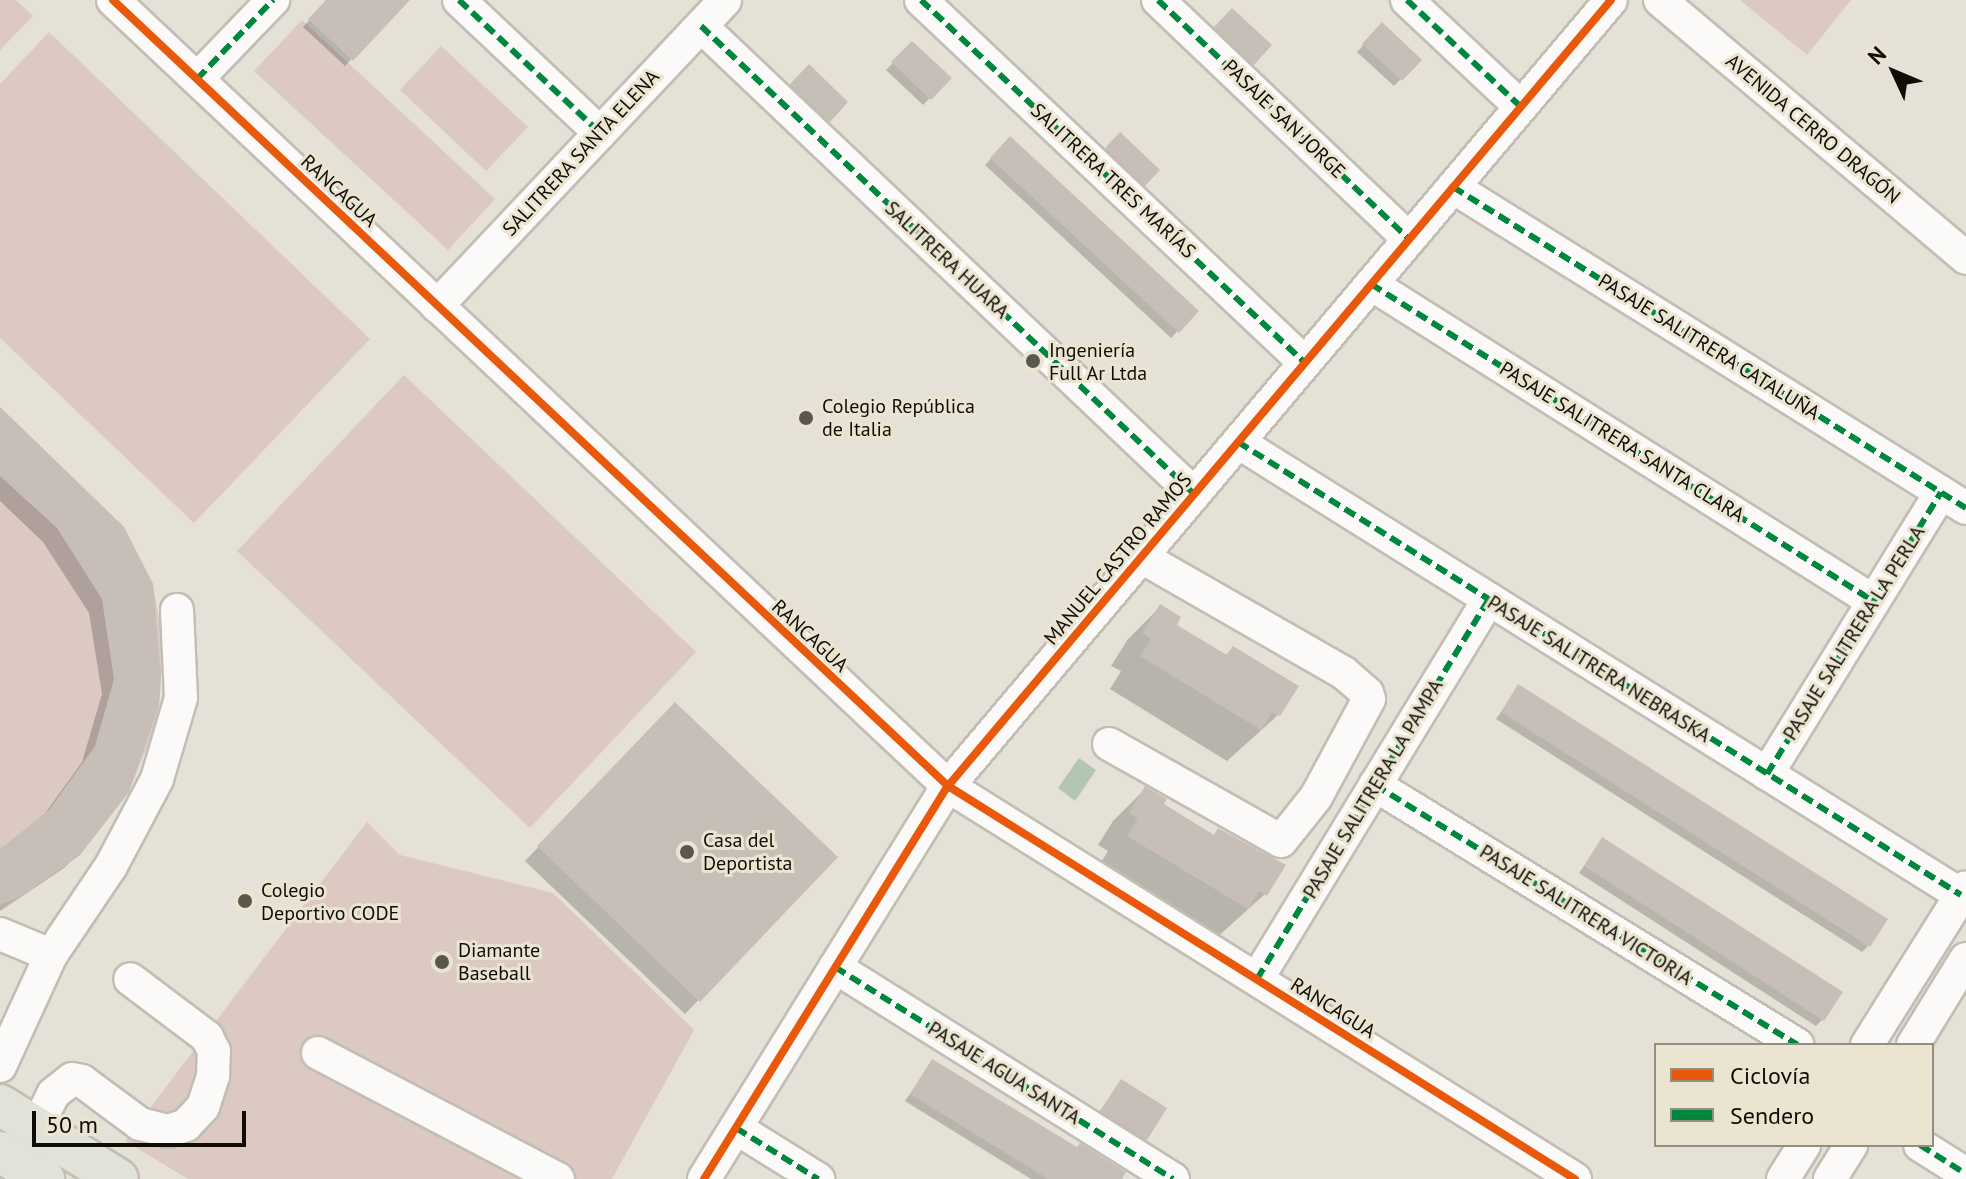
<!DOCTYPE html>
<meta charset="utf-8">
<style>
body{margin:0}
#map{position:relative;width:1966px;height:1179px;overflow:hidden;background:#e5e1d6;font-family:"PT Sans",sans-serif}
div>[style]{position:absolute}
.green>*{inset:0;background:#dbc9c2}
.water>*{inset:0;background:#b3c6b4}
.shadow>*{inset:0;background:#0003}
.building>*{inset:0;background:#c7bfb7}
.roads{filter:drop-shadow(2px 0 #c1beb5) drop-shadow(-2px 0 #c1beb5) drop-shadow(0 2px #c1beb5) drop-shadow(0 -2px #c1beb5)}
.minor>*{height:32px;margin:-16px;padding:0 16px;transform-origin:16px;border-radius:16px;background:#fbfaf9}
.major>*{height:40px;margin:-20px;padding:0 20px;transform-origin:20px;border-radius:20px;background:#e1e3d9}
.quiet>*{height:6px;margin-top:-3px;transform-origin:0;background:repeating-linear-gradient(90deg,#00873e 0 12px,transparent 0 18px)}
.cycleway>*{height:8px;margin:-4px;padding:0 4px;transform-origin:4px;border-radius:4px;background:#e8590c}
.dots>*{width:22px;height:22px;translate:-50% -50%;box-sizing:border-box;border:4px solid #ebe4d0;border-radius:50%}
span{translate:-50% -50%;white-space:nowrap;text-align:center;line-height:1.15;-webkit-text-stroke:6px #ebe4d0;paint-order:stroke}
.street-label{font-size:20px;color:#0f0d06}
.poi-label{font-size:20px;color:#0f0d06}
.left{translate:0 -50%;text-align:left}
.legend{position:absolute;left:1654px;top:1043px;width:280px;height:104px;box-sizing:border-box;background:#ebe4d0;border:2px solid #938e7f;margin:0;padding:10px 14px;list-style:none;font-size:24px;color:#0f0d06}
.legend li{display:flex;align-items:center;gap:16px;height:40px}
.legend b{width:40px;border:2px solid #938e7f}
.north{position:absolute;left:1854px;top:32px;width:80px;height:80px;-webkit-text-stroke:6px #ebe4d0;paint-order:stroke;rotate:314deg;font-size:22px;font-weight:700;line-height:32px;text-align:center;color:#0f0d06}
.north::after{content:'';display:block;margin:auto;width:28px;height:36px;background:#0f0d06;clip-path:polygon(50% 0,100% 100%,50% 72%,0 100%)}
.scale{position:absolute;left:32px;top:1111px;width:214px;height:36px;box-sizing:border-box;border:4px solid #0f0d06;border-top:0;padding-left:10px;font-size:24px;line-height:28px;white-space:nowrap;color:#0f0d06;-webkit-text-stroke:6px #ebe4d0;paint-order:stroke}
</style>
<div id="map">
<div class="green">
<div style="clip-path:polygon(0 0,16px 0,33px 16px,0 50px)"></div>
<div style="clip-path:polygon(1740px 0,1851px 0,1807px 55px)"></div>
<div style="clip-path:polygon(302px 20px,495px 199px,448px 250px,254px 71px)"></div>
<div style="clip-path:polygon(49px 32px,370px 339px,194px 523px,0 338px,0 84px)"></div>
<div style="clip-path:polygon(441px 46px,528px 127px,486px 171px,400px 90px)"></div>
<div style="clip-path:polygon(404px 375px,696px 652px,530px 828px,237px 551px)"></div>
<div style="clip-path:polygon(0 407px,124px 527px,153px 584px,163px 643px,158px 720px,129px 791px,80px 855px,22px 896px,0 905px)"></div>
<div style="clip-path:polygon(367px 822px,400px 855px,553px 893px,694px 1030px,612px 1179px,188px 1179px,125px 1141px)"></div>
</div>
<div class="water">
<div style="clip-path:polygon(1079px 758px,1096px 770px,1075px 801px,1058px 788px)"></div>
</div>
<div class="shadow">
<div style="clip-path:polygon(328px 0,394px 0,401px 6px,345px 66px,303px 27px)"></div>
<div style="clip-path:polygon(1232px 11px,1269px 46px,1246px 70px,1209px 35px)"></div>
<div style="clip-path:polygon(1382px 25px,1419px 60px,1394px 86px,1357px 52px)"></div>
<div style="clip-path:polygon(912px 43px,949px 78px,923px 105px,886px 70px)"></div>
<div style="clip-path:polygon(809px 67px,846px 102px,822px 127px,785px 92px)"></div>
<div style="clip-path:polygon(1120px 135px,1158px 170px,1137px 191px,1100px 156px)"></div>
<div style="clip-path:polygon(1010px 139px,1196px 312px,1171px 338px,985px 165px)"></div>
<div style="clip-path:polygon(0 410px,151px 584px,79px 853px,64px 868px,0 911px,0 851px,41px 819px,82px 762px,102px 694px,89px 613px,43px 542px,0 501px)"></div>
<div style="clip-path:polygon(1160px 607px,1174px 625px,1225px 656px,1233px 648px,1278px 715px,1227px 761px,1110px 689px,1121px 671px,1111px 666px,1128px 639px)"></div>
<div style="clip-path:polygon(1519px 686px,1868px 946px,1862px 952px,1496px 719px)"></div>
<div style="clip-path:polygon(675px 705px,835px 858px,685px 1014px,525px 861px)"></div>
<div style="clip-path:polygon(1145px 789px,1161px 805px,1213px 836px,1219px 830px,1265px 894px,1214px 940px,1097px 869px,1108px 851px,1098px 845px,1113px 821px)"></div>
<div style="clip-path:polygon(1602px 840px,1823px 1019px,1816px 1026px,1579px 873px)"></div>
<div style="clip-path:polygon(933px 1061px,1120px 1179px,1031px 1179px,905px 1101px)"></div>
<div style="clip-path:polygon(1121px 1082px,1145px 1139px,1139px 1145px,1095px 1118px)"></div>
</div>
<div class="building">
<div style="clip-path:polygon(326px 0,410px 0,353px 61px,308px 19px)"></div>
<div style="clip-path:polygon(1232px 8px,1272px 45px,1254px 65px,1214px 27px)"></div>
<div style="clip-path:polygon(1382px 22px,1422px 60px,1402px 81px,1362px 44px)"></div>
<div style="clip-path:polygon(912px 41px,952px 78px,931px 100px,891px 62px)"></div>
<div style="clip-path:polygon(809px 64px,848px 102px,830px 122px,790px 84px)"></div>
<div style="clip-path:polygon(1120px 132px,1160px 170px,1145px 186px,1105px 148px)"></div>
<div style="clip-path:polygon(1010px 136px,1199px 311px,1179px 333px,990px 158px)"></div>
<div style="clip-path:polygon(0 407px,124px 527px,153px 584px,161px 676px,159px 706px,129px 792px,80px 855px,22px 896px,0 905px,0 849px,49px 810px,95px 746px,114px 679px,102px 599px,57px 528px,0 476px)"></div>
<div style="clip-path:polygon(1160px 604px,1181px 617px,1177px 625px,1227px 655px,1233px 646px,1299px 686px,1280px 716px,1272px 712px,1261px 730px,1140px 656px,1151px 639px,1142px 633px)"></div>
<div style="clip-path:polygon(1518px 684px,1888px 919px,1870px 947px,1501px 712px)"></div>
<div style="clip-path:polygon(675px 702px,838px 857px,700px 1002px,537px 846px)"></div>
<div style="clip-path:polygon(1145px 786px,1167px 799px,1164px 804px,1214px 835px,1218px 828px,1286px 865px,1267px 896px,1259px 891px,1248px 909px,1127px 836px,1138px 818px,1129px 813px)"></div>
<div style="clip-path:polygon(1602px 837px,1843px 992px,1824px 1021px,1584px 866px)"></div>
<div style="clip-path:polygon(932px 1059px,1077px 1147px,1080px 1143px,1126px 1172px,1122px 1179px,1048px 1179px,910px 1094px)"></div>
<div style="clip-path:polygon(1121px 1079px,1167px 1108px,1147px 1140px,1100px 1111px)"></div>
</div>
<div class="roads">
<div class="minor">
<div style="left:113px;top:0;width:1147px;rotate:43.27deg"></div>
<div style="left:948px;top:786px;width:740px;rotate:32.08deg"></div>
<div style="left:459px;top:0;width:194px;rotate:43.3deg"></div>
<div style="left:921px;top:0;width:528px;rotate:43.39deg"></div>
<div style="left:1158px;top:0;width:347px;rotate:43.6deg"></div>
<div style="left:1407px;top:0;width:156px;rotate:43.2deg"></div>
<div style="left:1660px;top:0;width:400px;rotate:40.1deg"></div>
<div style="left:701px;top:26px;width:680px;rotate:43.51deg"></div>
<div style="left:197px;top:79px;width:110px;rotate:-46.1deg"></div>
<div style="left:1453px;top:187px;width:605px;rotate:32.04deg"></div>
<div style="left:1371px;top:284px;width:594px;rotate:32.27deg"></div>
<div style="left:437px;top:306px;width:420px;rotate:-46.7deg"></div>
<div style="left:1238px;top:442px;width:853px;rotate:32.07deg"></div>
<div style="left:1109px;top:744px;width:197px;rotate:29.4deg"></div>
<div style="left:1281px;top:841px;width:56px;rotate:-51.5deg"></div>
<div style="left:1316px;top:797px;width:111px;rotate:-61.6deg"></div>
<div style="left:1369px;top:699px;width:6px;rotate:-108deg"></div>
<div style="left:1367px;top:693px;width:30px;rotate:-139deg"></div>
<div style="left:1344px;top:673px;width:235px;rotate:-150.2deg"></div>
<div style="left:1767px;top:774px;width:331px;rotate:-58.3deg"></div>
<div style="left:1375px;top:785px;width:496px;rotate:31.6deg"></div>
<div style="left:0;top:934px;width:55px;rotate:22.4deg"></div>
<div style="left:835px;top:967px;width:399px;rotate:32.1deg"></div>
<div style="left:1257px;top:979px;width:445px;rotate:-58.6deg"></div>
<div style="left:1867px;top:1045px;width:186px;rotate:-57.9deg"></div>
<div style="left:1913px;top:1045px;width:101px;rotate:-58.4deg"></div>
<div style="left:318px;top:1053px;width:271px;rotate:27.7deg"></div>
<div style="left:0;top:1066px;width:122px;rotate:-65.3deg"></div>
<div style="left:51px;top:955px;width:107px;rotate:-56deg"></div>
<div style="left:111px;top:866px;width:98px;rotate:-62.1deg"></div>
<div style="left:157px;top:779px;width:84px;rotate:-73.5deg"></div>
<div style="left:181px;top:698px;width:88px;rotate:-92.6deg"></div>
<div style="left:36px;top:1128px;width:38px;rotate:-63deg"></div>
<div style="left:53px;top:1094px;width:24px;rotate:-38deg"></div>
<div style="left:72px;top:1079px;width:10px;rotate:11deg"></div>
<div style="left:82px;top:1081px;width:72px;rotate:36.6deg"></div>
<div style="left:140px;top:1124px;width:29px;rotate:14deg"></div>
<div style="left:168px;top:1131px;width:19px;rotate:-18deg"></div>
<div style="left:186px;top:1125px;width:25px;rotate:-47deg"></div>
<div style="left:203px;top:1107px;width:33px;rotate:-72deg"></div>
<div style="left:213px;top:1076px;width:25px;rotate:-88deg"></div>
<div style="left:214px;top:1051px;width:16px;rotate:-117deg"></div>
<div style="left:207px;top:1037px;width:96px;rotate:-143deg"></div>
<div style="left:736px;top:1128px;width:97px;rotate:31.9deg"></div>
<div style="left:1920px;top:1145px;width:54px;rotate:32.2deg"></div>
<div style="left:704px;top:1179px;width:463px;rotate:-58.2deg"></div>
<div style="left:948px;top:786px;width:1028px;rotate:-49.85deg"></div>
<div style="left:1783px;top:1179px;width:40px;rotate:-58deg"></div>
<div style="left:1830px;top:1179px;width:40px;rotate:-58deg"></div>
</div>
<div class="major">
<div style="left:0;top:1105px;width:139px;rotate:32.1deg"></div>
<div style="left:0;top:1152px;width:52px;rotate:31.5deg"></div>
</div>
</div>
<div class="quiet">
<div style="left:459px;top:0;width:194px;rotate:43.3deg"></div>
<div style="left:921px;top:0;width:528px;rotate:43.39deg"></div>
<div style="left:1158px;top:0;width:347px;rotate:43.6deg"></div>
<div style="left:1407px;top:0;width:156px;rotate:43.2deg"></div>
<div style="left:701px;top:26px;width:680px;rotate:43.51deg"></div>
<div style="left:197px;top:79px;width:110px;rotate:-46.1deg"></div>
<div style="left:1453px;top:187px;width:605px;rotate:32.04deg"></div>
<div style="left:1371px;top:284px;width:594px;rotate:32.27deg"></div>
<div style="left:1238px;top:442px;width:853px;rotate:32.07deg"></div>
<div style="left:1767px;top:774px;width:331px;rotate:-58.3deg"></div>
<div style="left:1375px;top:785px;width:496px;rotate:31.6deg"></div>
<div style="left:835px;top:967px;width:399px;rotate:32.1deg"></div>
<div style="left:1257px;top:979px;width:445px;rotate:-58.6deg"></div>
<div style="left:736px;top:1128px;width:97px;rotate:31.9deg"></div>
<div style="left:1920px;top:1145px;width:54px;rotate:32.2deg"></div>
</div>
<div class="cycleway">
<div style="left:113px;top:0;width:1147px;rotate:43.27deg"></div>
<div style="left:948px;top:786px;width:740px;rotate:32.08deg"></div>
<div style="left:704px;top:1179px;width:463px;rotate:-58.2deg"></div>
<div style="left:948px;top:786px;width:1028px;rotate:-49.85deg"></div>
</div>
<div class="dots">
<div style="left:1033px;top:361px;background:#5a574f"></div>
<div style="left:806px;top:418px;background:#5a574f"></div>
<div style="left:687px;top:852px;background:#5a574f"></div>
<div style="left:245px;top:901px;background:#5a574f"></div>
<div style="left:442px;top:962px;background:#5a574f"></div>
</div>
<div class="street-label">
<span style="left:1284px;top:119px;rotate:44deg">PASAJE SAN JORGE</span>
<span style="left:1813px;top:129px;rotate:40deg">AVENIDA CERRO DRAGÓN</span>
<span style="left:581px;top:153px;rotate:-47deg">SALITRERA SANTA ELENA</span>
<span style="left:1113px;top:181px;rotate:43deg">SALITRERA TRES MARÍAS</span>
<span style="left:339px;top:191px;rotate:43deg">RANCAGUA</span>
<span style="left:947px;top:260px;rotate:43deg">SALITRERA HUARA</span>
<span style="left:1709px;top:347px;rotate:32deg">PASAJE SALITRERA CATALUÑA</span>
<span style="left:1622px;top:442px;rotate:32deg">PASAJE SALITRERA SANTA CLARA</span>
<span style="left:1118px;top:559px;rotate:-50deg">MANUEL CASTRO RAMOS</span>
<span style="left:1854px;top:633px;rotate:-58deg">PASAJE SALITRERA LA PERLA</span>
<span style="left:810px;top:636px;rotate:43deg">RANCAGUA</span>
<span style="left:1599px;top:669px;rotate:32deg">PASAJE SALITRERA NEBRASKA</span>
<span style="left:1373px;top:789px;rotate:-59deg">PASAJE SALITRERA LA PAMPA</span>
<span style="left:1586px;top:915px;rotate:32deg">PASAJE SALITRERA VICTORIA</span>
<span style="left:1333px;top:1008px;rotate:32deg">RANCAGUA</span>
<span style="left:1004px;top:1073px;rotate:32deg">PASAJE AGUA SANTA</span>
</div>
<div class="poi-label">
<span class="left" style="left:1049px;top:362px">Ingeniería<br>Full Ar Ltda</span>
<span class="left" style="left:822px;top:418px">Colegio República<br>de Italia</span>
<span class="left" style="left:703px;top:852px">Casa del<br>Deportista</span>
<span class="left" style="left:261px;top:902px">Colegio<br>Deportivo CODE</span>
<span class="left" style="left:458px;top:962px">Diamante<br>Baseball</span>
</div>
<ul class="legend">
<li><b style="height:10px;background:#e8590c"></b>Ciclovía</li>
<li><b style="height:10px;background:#00873e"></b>Sendero</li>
</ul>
<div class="north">N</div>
<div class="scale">50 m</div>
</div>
